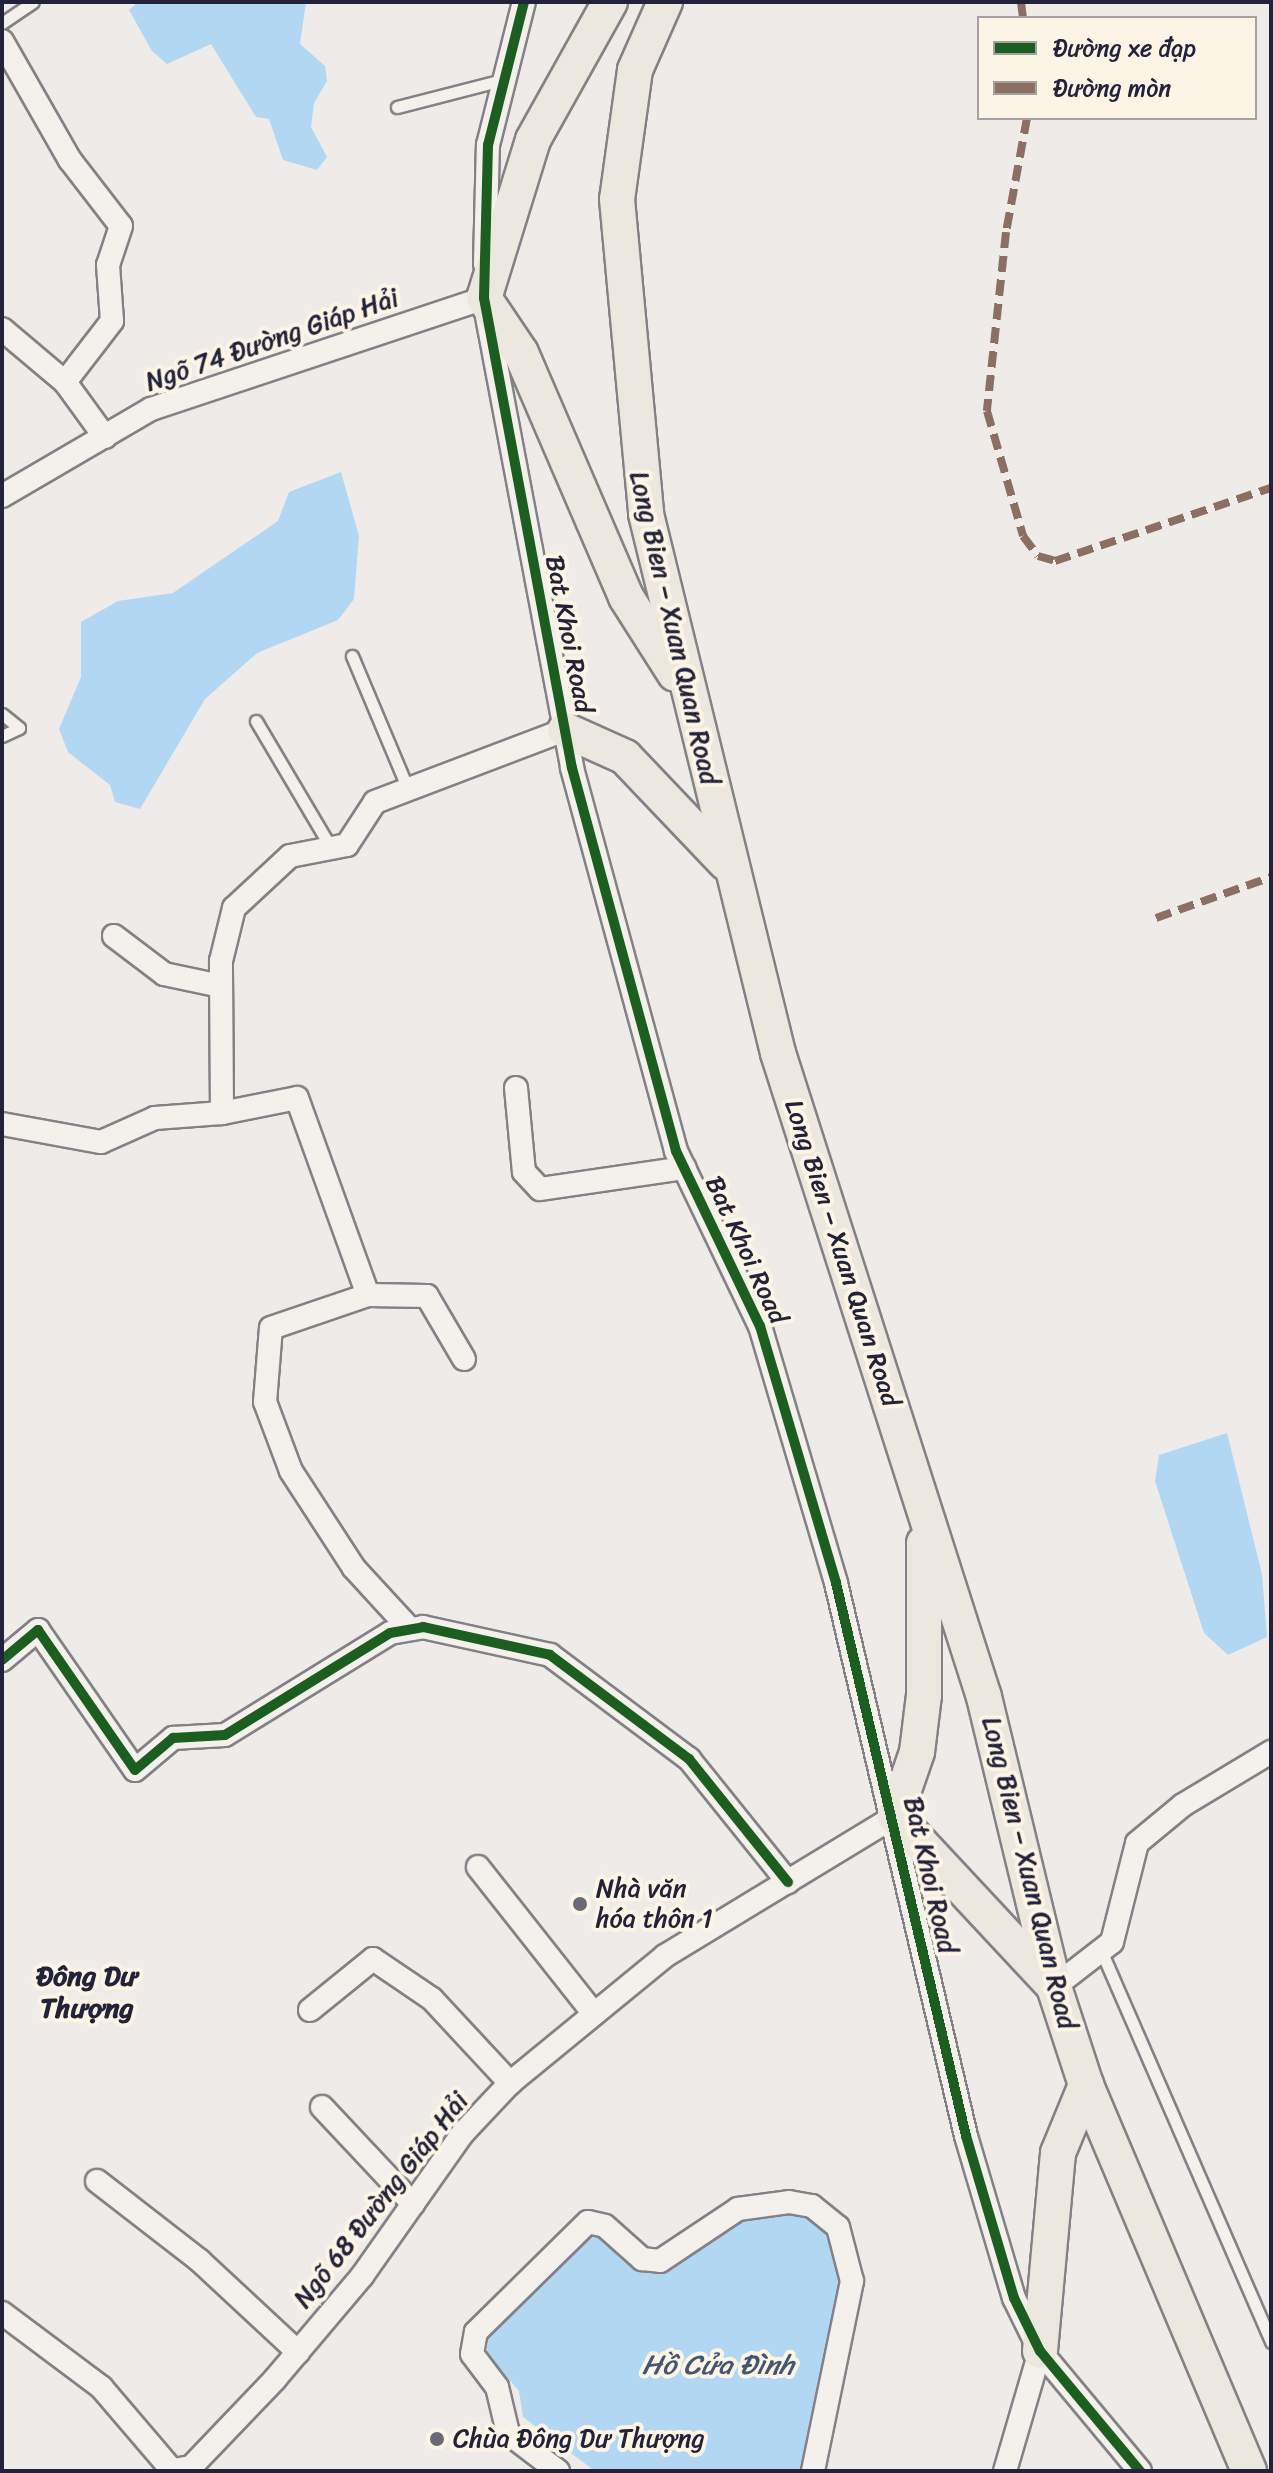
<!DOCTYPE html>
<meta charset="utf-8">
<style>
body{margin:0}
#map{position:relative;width:1273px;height:2473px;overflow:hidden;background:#eeebe9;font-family:Sriracha,sans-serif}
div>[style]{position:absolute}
.water>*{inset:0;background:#b2d7f3}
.roads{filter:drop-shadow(2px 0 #828185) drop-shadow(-2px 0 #828185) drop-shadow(0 2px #828185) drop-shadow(0 -2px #828185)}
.service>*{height:11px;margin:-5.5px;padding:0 5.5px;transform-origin:5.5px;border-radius:5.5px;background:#f4f1ec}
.minor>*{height:22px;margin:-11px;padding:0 11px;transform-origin:11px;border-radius:11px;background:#f4f1ec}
.primary>*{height:34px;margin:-17px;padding:0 17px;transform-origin:17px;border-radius:17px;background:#ece8df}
.quiet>*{height:8px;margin-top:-4px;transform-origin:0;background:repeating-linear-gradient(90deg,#8d6e63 0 16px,transparent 0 24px)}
.cycleway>*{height:10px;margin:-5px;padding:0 5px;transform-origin:5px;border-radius:5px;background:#1b5e20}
.dots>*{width:22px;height:22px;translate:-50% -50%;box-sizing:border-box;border:4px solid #fcf5e5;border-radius:50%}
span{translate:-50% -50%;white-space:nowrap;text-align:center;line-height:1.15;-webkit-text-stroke:8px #fcf5e5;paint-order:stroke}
.street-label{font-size:26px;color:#22223b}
.poi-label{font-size:26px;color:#22223b}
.left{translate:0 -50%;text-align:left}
.neighbourhood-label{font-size:28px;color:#22223b;font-weight:700}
.water-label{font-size:28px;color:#455673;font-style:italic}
.frame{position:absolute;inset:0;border:4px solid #22223b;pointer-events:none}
.legend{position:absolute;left:977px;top:16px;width:280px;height:104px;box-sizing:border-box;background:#fcf5e5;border:2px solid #a5a1a1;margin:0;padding:10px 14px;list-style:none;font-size:24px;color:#22223b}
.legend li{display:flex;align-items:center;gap:16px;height:40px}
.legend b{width:40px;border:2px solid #a5a1a1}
</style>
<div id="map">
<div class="water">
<div style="clip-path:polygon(138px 2px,306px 2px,300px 44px,325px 66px,327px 81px,314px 103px,311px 127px,327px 157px,317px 170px,283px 160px,269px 119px,256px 117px,211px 44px,167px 64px,152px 51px,129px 10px)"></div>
<div style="clip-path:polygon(341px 472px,359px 536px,354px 599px,338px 620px,257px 653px,205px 699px,140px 809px,115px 802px,110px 785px,68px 752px,59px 729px,81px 677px,81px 622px,118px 601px,173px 593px,278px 521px,289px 492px)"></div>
<div style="clip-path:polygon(1227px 1433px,1262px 1574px,1267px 1637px,1228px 1655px,1204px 1633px,1155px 1481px,1159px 1455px)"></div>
<div style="clip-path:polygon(805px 2212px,832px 2239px,843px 2286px,803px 2471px,595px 2471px,523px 2417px,519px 2391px,487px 2354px,488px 2335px,582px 2239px,600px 2236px,624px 2262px,657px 2272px,752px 2214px)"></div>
</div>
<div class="roads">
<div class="service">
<div style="left:2px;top:23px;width:37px;rotate:-34deg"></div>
<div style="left:397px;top:107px;width:104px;rotate:-14.4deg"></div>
<div style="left:352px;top:656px;width:142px;rotate:67.2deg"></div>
<div style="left:2px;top:714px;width:22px;rotate:39deg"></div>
<div style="left:19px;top:728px;width:19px;rotate:155deg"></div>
<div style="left:256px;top:721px;width:147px;rotate:59.4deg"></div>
<div style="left:1103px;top:1955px;width:422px;rotate:66.5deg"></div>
</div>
<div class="minor">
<div style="left:2px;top:41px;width:137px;rotate:60.3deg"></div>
<div style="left:70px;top:160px;width:83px;rotate:52.3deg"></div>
<div style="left:121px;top:226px;width:41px;rotate:108.4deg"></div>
<div style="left:108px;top:265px;width:56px;rotate:85.9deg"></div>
<div style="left:112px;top:321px;width:77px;rotate:127.6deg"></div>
<div style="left:485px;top:264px;width:119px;rotate:-88.6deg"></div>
<div style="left:488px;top:145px;width:147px;rotate:-75.9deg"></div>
<div style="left:485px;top:306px;width:470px;rotate:79.3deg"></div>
<div style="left:572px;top:768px;width:397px;rotate:74.8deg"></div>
<div style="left:676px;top:1151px;width:194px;rotate:64.4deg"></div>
<div style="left:760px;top:1326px;width:268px;rotate:73.5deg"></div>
<div style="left:836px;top:1583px;width:568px;rotate:76.77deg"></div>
<div style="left:966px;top:2136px;width:169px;rotate:73.5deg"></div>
<div style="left:1014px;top:2298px;width:59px;rotate:63.9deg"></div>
<div style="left:1040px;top:2351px;width:156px;rotate:50.2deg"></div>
<div style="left:2px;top:329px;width:82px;rotate:40.1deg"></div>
<div style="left:65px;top:382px;width:68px;rotate:54deg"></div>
<div style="left:2px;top:496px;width:173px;rotate:-30.3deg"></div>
<div style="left:151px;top:409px;width:351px;rotate:-18.4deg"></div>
<div style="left:114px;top:936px;width:63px;rotate:37.2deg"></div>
<div style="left:164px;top:974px;width:58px;rotate:11.9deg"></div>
<div style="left:516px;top:1088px;width:84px;rotate:84.6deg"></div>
<div style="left:524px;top:1172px;width:23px;rotate:47deg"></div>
<div style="left:540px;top:1189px;width:146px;rotate:-8.3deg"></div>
<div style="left:222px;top:1113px;width:76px;rotate:-11.3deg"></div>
<div style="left:297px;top:1098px;width:209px;rotate:70.2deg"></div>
<div style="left:2px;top:1124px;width:101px;rotate:10.3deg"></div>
<div style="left:101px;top:1142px;width:59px;rotate:-24deg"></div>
<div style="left:155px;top:1118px;width:67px;rotate:-4.3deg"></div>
<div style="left:222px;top:1113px;width:152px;rotate:-90.4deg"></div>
<div style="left:221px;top:961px;width:55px;rotate:-76.2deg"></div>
<div style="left:234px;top:908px;width:76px;rotate:-42.9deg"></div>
<div style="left:290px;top:856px;width:58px;rotate:-10.9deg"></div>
<div style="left:347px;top:845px;width:51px;rotate:-56.9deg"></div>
<div style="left:375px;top:802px;width:203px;rotate:-20.8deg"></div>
<div style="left:410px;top:1629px;width:83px;rotate:-132.6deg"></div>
<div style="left:354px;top:1568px;width:116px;rotate:-123deg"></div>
<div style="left:291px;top:1471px;width:74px;rotate:-110.6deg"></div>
<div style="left:265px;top:1402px;width:74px;rotate:-85.4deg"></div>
<div style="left:271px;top:1328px;width:102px;rotate:-18.8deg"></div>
<div style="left:368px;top:1295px;width:59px;rotate:1deg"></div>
<div style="left:427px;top:1296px;width:73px;rotate:59.6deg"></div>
<div style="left:2px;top:1660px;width:47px;rotate:-39.8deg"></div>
<div style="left:38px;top:1630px;width:170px;rotate:55.3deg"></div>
<div style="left:135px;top:1770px;width:50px;rotate:-40.1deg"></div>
<div style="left:173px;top:1738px;width:52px;rotate:-3.3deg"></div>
<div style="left:225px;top:1735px;width:194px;rotate:-31.7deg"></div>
<div style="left:390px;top:1633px;width:34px;rotate:-10deg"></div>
<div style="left:423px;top:1627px;width:130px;rotate:12.4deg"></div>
<div style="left:550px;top:1655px;width:174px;rotate:36.8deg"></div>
<div style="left:689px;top:1759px;width:158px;rotate:51.2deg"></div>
<div style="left:478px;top:1867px;width:187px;rotate:51.7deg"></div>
<div style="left:1054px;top:1987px;width:73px;rotate:-37.8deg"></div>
<div style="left:1112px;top:1942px;width:102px;rotate:-75.8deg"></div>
<div style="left:1137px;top:1843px;width:60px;rotate:-39.6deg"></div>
<div style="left:1183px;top:1805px;width:103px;rotate:-31.1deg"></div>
<div style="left:310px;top:2010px;width:81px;rotate:-39deg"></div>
<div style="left:373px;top:1959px;width:71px;rotate:34.1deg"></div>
<div style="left:432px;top:1999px;width:115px;rotate:47.1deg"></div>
<div style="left:322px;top:2107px;width:133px;rotate:46.8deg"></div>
<div style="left:97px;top:2181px;width:130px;rotate:37.8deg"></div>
<div style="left:200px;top:2261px;width:134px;rotate:42.9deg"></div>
<div style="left:2px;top:2313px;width:124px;rotate:36.8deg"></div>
<div style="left:101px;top:2387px;width:108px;rotate:49.5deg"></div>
<div style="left:168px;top:2471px;width:23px;rotate:-10deg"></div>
<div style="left:191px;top:2467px;width:122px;rotate:-46.3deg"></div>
<div style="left:275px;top:2379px;width:135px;rotate:-49.8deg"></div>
<div style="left:362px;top:2276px;width:175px;rotate:-54.8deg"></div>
<div style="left:463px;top:2133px;width:69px;rotate:-46.8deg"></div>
<div style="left:510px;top:2083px;width:200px;rotate:-39.3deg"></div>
<div style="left:665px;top:1956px;width:269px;rotate:-31.3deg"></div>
<div style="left:558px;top:2471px;width:63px;rotate:-142.8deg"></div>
<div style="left:508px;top:2433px;width:47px;rotate:-103.4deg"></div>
<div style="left:497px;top:2387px;width:41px;rotate:-127.1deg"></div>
<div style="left:472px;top:2354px;width:22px;rotate:-80deg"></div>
<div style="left:476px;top:2332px;width:157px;rotate:-44.5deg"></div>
<div style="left:588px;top:2222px;width:17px;rotate:13deg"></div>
<div style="left:605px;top:2226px;width:50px;rotate:41.7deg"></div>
<div style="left:642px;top:2259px;width:18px;rotate:6deg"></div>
<div style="left:660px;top:2261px;width:94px;rotate:-33.7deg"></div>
<div style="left:738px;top:2209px;width:51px;rotate:-7.8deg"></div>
<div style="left:789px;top:2202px;width:23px;rotate:10deg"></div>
<div style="left:812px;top:2206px;width:33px;rotate:39deg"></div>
<div style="left:838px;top:2227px;width:56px;rotate:75.5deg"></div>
<div style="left:852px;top:2281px;width:194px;rotate:101.6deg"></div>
<div style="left:1005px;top:2471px;width:125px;rotate:-73.7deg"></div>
</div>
<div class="primary">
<div style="left:610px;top:2px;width:158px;rotate:119.2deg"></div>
<div style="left:533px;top:140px;width:165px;rotate:107.2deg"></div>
<div style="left:484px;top:298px;width:66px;rotate:56.1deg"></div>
<div style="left:521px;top:353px;width:266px;rotate:66.7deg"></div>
<div style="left:626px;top:597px;width:91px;rotate:57.5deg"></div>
<div style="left:665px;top:2px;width:74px;rotate:113.8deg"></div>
<div style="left:635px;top:70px;width:130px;rotate:97.9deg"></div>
<div style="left:617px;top:199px;width:316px;rotate:84.7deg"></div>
<div style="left:646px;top:514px;width:555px;rotate:76.24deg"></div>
<div style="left:778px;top:1053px;width:676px;rotate:72.26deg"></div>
<div style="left:984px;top:1697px;width:298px;rotate:76.4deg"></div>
<div style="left:1054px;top:1987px;width:103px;rotate:71.9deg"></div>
<div style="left:1086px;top:2085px;width:419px;rotate:67.1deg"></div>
<div style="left:565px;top:730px;width:66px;rotate:24.2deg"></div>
<div style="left:625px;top:757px;width:146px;rotate:46.4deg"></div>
<div style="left:924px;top:1543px;width:152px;rotate:90deg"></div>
<div style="left:924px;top:1695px;width:57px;rotate:97deg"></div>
<div style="left:917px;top:1752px;width:68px;rotate:109deg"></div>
<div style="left:895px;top:1816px;width:226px;rotate:47deg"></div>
<div style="left:1040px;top:2351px;width:199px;rotate:-84.8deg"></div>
<div style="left:1058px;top:2153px;width:74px;rotate:-67.6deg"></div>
</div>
</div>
<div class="quiet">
<div style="left:1021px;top:2px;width:16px;rotate:83deg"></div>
<div style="left:1027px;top:118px;width:116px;rotate:100.4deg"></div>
<div style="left:1006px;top:232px;width:180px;rotate:96.1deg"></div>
<div style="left:987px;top:411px;width:130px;rotate:73.9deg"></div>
<div style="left:1023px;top:536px;width:25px;rotate:53deg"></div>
<div style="left:1038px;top:556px;width:18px;rotate:16deg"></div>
<div style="left:1055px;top:561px;width:228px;rotate:-18.7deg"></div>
<div style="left:1156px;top:918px;width:122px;rotate:-19.6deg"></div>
</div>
<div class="cycleway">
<div style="left:524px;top:2px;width:147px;rotate:104.1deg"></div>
<div style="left:488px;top:145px;width:153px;rotate:91.5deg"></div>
<div style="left:484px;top:298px;width:478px;rotate:79.4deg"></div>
<div style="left:572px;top:768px;width:397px;rotate:74.8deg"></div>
<div style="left:676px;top:1151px;width:194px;rotate:64.4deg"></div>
<div style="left:760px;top:1326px;width:268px;rotate:73.5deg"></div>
<div style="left:836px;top:1583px;width:568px;rotate:76.77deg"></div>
<div style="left:966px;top:2136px;width:169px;rotate:73.5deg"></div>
<div style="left:1014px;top:2298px;width:59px;rotate:63.9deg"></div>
<div style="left:1040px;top:2351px;width:156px;rotate:50.2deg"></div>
<div style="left:2px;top:1660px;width:47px;rotate:-39.8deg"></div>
<div style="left:38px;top:1630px;width:170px;rotate:55.3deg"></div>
<div style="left:135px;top:1770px;width:50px;rotate:-40.1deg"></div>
<div style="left:173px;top:1738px;width:52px;rotate:-3.3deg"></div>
<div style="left:225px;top:1735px;width:194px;rotate:-31.7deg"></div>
<div style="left:390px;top:1633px;width:34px;rotate:-10deg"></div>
<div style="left:423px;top:1627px;width:130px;rotate:12.4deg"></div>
<div style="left:550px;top:1655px;width:174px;rotate:36.8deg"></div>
<div style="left:689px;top:1759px;width:158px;rotate:51.2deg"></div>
</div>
<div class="dots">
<div style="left:580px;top:1904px;background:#696878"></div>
<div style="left:437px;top:2439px;background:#696878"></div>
</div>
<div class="street-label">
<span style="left:272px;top:340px;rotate:-19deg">Ngõ 74 Đường Giáp Hải</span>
<span style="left:674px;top:628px;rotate:77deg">Long Bien – Xuan Quan Road</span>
<span style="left:569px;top:634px;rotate:79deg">Bat Khoi Road</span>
<span style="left:746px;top:1250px;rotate:65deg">Bat Khoi Road</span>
<span style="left:842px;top:1253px;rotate:72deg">Long Bien – Xuan Quan Road</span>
<span style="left:1029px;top:1873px;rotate:76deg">Long Bien – Xuan Quan Road</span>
<span style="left:930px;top:1875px;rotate:77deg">Bat Khoi Road</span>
<span style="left:381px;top:2200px;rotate:-52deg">Ngõ 68 Đường Giáp Hải</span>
</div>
<div class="poi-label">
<span class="left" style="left:596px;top:1904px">Nhà văn<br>hóa thôn 1</span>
<span class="left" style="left:453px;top:2439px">Chùa Đông Dư Thượng</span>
</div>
<div class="neighbourhood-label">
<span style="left:87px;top:1992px">Đông Dư<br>Thượng</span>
</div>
<div class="water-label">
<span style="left:718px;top:2365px">Hồ Cửa Đình</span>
</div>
<div class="frame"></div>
<ul class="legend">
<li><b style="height:10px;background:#1b5e20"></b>Đường xe đạp</li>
<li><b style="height:10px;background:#8d6e63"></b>Đường mòn</li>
</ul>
</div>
